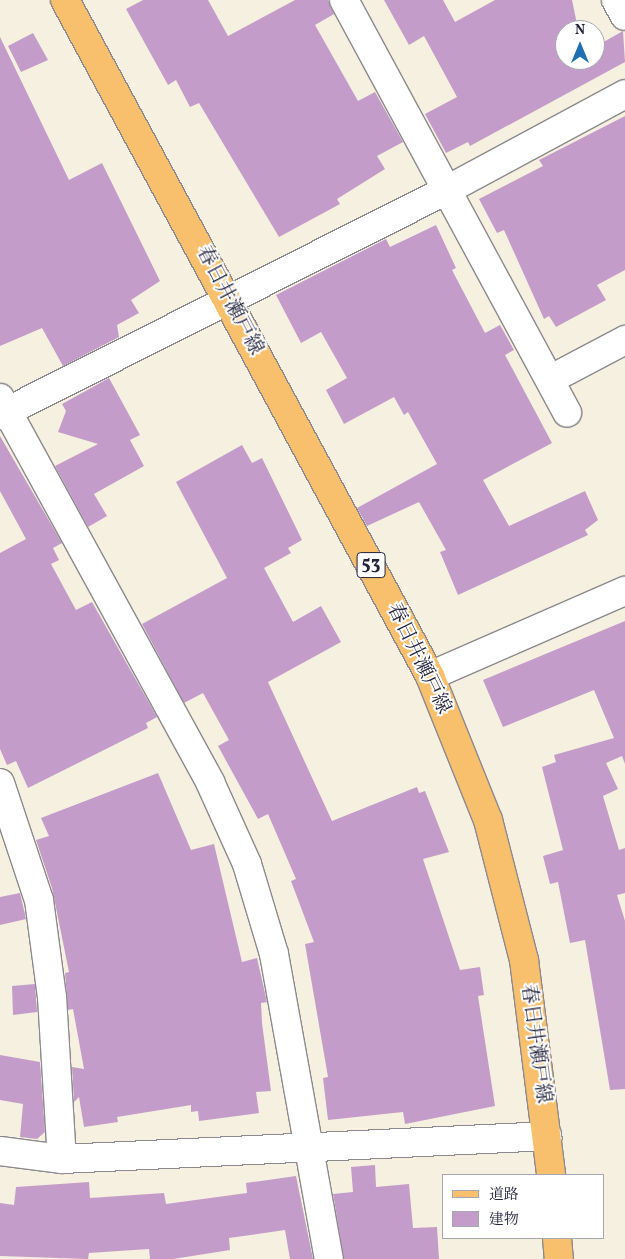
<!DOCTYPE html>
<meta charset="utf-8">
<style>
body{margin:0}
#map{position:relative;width:625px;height:1259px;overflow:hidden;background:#f5f0e0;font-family:Vollkorn,"Noto Serif JP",serif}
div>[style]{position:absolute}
.building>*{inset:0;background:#c49cc9}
.roads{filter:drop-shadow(1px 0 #8c898e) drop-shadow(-1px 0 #8c898e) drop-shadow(0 1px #8c898e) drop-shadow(0 -1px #8c898e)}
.street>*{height:28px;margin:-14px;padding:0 14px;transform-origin:14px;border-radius:14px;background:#fff}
.primary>*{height:28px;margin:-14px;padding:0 14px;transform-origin:14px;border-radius:14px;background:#f8bf6c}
span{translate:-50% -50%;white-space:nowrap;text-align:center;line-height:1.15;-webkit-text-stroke:4px #fff;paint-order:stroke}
.shield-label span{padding:1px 4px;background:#fff;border:1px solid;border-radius:4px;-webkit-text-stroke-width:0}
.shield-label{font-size:19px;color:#22223b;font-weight:700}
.street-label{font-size:20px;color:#22223b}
.legend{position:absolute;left:442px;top:1174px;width:162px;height:65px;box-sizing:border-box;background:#fff;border:1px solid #a7a7b1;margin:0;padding:6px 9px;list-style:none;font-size:15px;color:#22223b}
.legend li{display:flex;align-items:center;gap:10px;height:25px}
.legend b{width:25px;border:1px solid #a7a7b1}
.north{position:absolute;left:555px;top:20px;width:50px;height:50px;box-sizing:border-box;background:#fff;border:1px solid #a7a7b1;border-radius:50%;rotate:0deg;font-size:14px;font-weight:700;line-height:20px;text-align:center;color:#22223b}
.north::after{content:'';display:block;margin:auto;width:18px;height:22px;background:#1f6fb2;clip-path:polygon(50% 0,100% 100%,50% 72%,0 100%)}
</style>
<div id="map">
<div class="building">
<div style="clip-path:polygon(143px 0,208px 0,228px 36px,295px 0,328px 0,334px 14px,315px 25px,358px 101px,375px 92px,403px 142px,377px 156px,385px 169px,337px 199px,340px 204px,279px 237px,199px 103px,190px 107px,176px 80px,168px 85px,126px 9px)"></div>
<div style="clip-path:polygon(384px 0,443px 0,455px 22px,495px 0,572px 0,578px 29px,588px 24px,591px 30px,565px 30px,565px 60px,595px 60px,595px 36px,600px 44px,623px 31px,625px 62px,470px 146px,468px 142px,446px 153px,425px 114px,457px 97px,424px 36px,409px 45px)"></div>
<div style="clip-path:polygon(33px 33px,48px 60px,21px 72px,8px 46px)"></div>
<div style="clip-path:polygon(0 37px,69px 180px,102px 163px,160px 281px,131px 300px,139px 313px,117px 325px,119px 337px,63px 366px,42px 328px,0 346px)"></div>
<div style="clip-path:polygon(625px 116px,625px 270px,597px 285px,606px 300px,556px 327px,549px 316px,544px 319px,504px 230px,497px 233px,479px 199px,543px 166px,539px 160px)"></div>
<div style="clip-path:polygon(436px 225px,456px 268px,452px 270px,485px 333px,500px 325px,514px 350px,505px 355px,552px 443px,483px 480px,509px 526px,585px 491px,598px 520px,585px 530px,588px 535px,458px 595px,440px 552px,446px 550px,419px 502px,367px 526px,357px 508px,437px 464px,408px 412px,404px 415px,394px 397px,344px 424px,326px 390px,347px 378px,321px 332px,301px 343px,276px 295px,386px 239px,390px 247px)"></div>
<div style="clip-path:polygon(109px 378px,140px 435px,130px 440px,144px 466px,94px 494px,107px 516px,88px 527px,55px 466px,98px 444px,58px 432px,66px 411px,62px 404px)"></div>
<div style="clip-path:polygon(0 436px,62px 543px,53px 548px,59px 560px,51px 564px,76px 610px,92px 602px,157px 717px,146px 723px,148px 728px,28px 788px,16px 761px,7px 765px,0 749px,0 553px,26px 539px,0 491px)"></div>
<div style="clip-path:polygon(242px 445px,252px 463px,262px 458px,302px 540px,288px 548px,291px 553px,264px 568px,293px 622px,321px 606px,341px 642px,268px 682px,332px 821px,417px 787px,419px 793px,425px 791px,449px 852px,423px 859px,460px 970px,480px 967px,484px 995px,478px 996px,495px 1106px,405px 1124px,403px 1112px,328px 1120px,323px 1078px,328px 1077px,305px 944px,314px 942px,291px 881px,296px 879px,268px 814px,258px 819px,218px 746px,229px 740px,203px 693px,184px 703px,142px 624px,227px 578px,176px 482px)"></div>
<div style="clip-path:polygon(625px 621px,625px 764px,622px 756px,606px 763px,618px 789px,603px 796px,619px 850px,625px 848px,625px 893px,617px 895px,625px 921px,625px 1089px,610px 1090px,585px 940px,570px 943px,558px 882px,550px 884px,543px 856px,563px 850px,542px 767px,556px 762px,554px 755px,614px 738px,594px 690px,503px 727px,483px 680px)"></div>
<div style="clip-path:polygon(158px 773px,191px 850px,214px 844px,242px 962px,257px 958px,267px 1002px,261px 1003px,262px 1023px,271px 1091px,256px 1092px,259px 1113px,199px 1121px,198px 1111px,191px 1112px,191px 1105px,117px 1117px,118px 1122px,84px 1127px,79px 1097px,74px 1102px,72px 1067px,84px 1069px,73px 1009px,68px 1010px,65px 973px,69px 972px,52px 888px,36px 840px,49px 836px,41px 818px)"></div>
<div style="clip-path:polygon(20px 893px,26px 919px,0 925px,0 897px)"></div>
<div style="clip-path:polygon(35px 984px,37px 1012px,13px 1015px,12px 986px)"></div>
<div style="clip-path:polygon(0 1055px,40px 1062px,45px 1132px,37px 1139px,20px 1137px,23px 1104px,0 1100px)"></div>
<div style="clip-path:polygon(375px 1165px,376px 1187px,409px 1184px,413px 1228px,437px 1227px,439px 1259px,344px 1259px,333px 1194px,353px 1192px,351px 1167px)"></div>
<div style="clip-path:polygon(296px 1176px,313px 1259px,290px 1259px,285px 1230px,229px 1238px,230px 1250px,173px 1259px,150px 1259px,149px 1249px,89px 1253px,88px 1259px,0 1256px,0 1203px,14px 1205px,16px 1187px,89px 1182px,90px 1198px,164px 1193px,166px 1204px,247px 1193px,246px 1183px)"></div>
</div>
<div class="roads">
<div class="street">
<div style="left:344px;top:0;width:469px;rotate:61.6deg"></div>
<div style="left:616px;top:0;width:18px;rotate:61deg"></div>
<div style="left:551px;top:379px;width:84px;rotate:-27.8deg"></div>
<div style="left:0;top:398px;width:438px;rotate:61.3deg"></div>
<div style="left:210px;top:782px;width:90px;rotate:65.7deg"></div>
<div style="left:247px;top:864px;width:94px;rotate:73.3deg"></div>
<div style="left:274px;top:954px;width:310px;rotate:79.8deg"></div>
<div style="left:0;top:415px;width:500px;rotate:-26.72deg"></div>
<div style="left:447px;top:190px;width:202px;rotate:-28.3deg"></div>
<div style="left:430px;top:676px;width:213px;rotate:-23.6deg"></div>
<div style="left:0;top:783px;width:123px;rotate:71.6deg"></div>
<div style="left:39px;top:900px;width:98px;rotate:82.4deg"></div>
<div style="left:52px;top:997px;width:162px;rotate:86.5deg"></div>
<div style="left:0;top:1151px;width:63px;rotate:7.4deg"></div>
<div style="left:62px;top:1159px;width:486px;rotate:-2.7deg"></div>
</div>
<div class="primary">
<div style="left:65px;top:0;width:768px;rotate:61.63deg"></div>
<div style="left:430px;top:676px;width:155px;rotate:68.1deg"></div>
<div style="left:488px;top:820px;width:145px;rotate:75.6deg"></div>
<div style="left:524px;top:960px;width:217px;rotate:82.8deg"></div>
<div style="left:557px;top:1238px;width:21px;rotate:85deg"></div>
</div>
</div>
<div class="shield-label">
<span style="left:371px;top:565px">53</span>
</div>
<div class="street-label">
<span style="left:229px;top:301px;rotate:62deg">春日井瀬戸線</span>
<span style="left:418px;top:659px;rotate:64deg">春日井瀬戸線</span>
<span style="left:535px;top:1044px;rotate:82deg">春日井瀬戸線</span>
</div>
<ul class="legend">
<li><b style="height:6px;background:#f8bf6c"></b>道路</li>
<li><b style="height:14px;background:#c49cc9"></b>建物</li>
</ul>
<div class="north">N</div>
</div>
